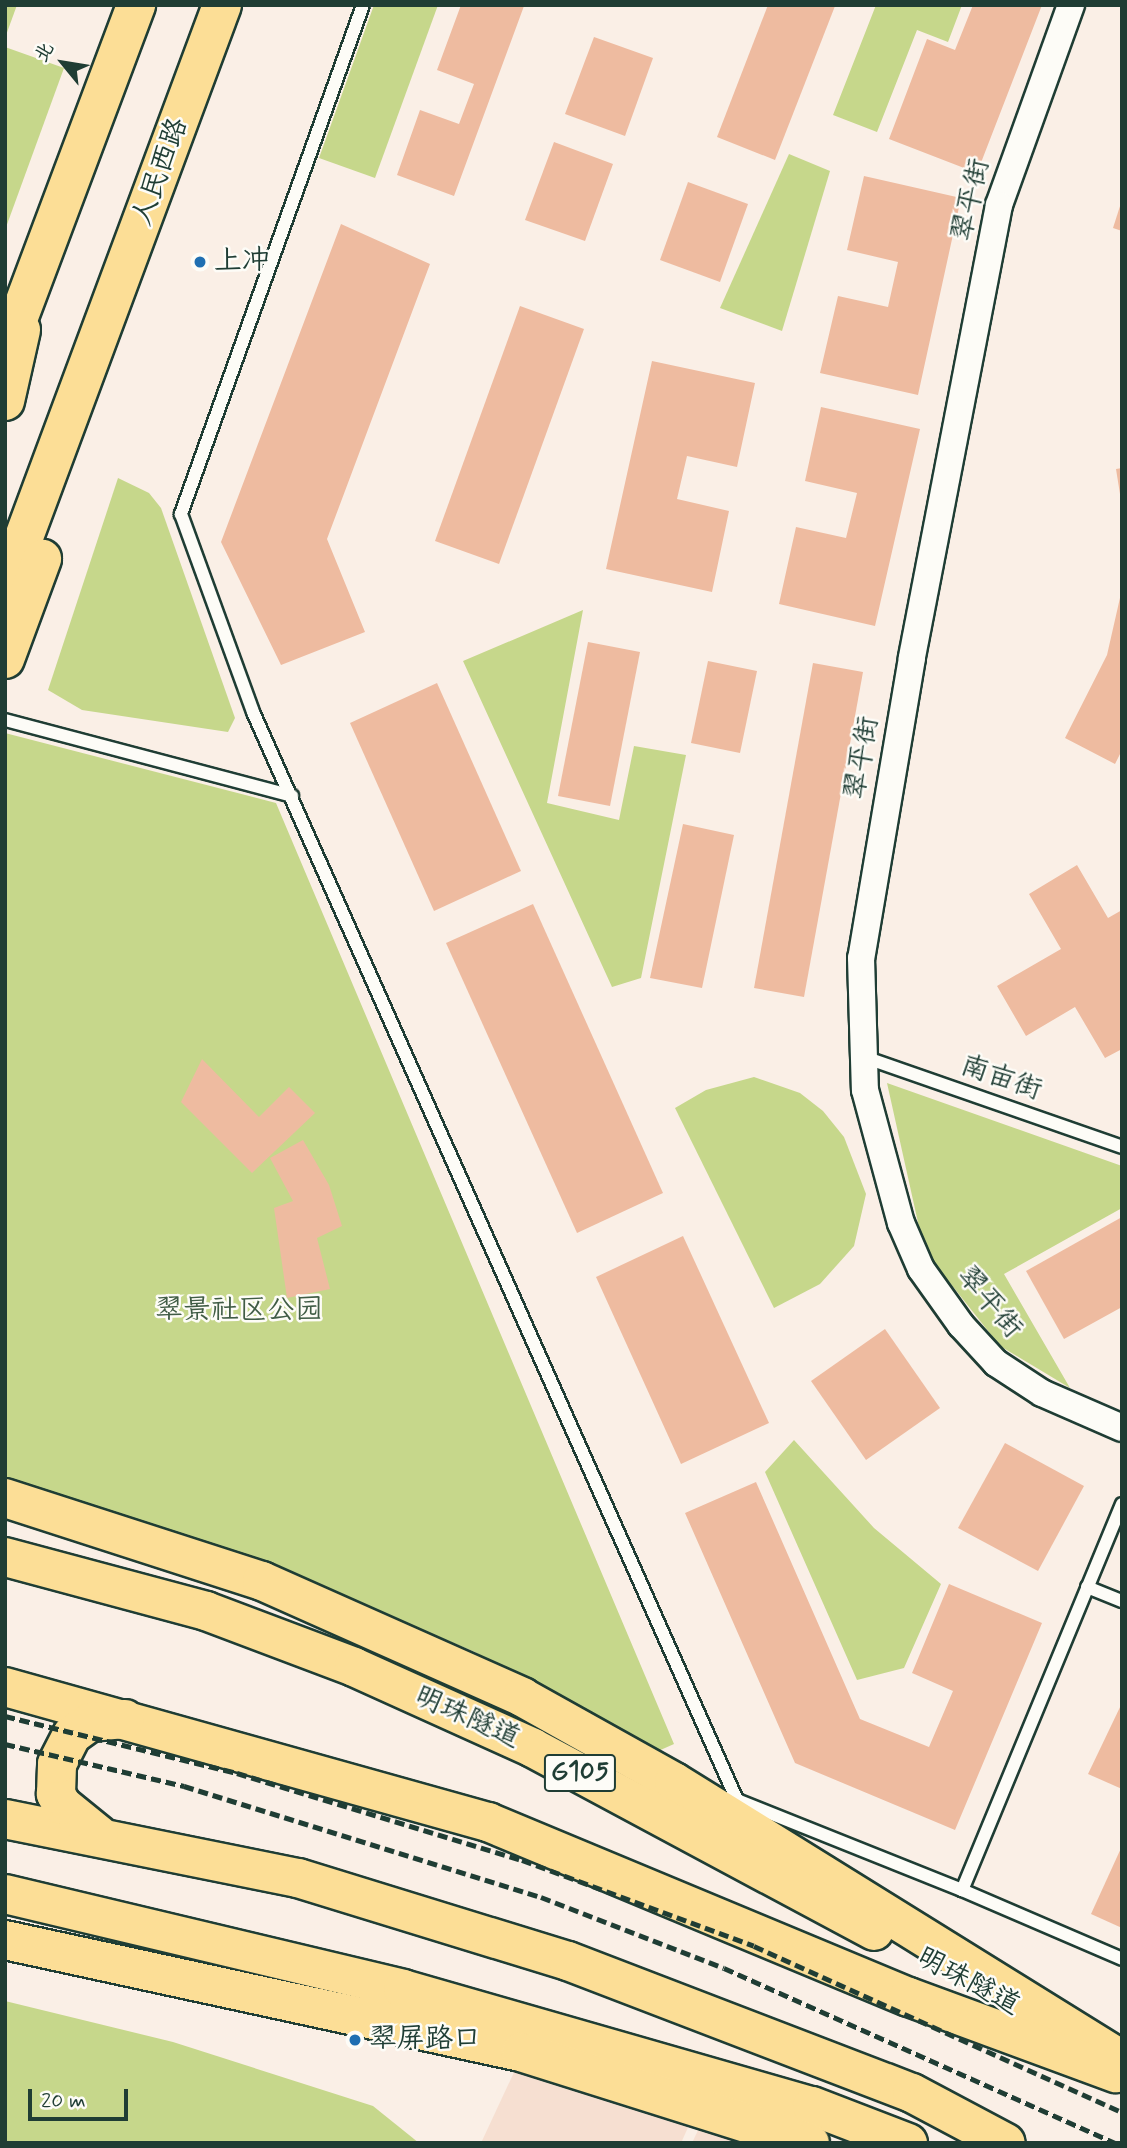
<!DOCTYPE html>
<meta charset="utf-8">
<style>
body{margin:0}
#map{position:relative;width:1127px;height:2148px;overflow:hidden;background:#faefe6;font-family:Mynerve,"LXGW WenKai TC",sans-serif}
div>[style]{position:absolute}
.built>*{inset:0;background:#f6dfd1}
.green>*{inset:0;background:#c6d78b}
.building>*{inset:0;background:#eebba0}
.roads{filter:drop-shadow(2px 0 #1f3d34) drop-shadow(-2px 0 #1f3d34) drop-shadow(0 2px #1f3d34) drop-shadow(0 -2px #1f3d34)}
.lane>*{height:12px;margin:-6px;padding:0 6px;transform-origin:6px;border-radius:6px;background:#fdfcf7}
.street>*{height:26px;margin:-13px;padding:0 13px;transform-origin:13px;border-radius:13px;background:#fdfcf7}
.primary>*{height:38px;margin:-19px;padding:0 19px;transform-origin:19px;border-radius:19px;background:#fcde96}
.highway>*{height:38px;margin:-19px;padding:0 19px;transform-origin:19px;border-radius:19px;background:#fcde96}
.rail>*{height:5px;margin-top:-2.5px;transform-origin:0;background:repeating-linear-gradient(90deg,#1f3d34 0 10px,transparent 0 15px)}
.dots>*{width:19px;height:19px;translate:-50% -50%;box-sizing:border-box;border:4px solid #fdfcf7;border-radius:50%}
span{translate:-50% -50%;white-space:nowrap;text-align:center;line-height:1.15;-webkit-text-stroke:5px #fdfcf7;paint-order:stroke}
.shield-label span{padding:2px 5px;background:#fdfcf7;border:2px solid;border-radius:5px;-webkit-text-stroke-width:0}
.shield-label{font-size:26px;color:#1f3d34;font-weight:700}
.street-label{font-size:28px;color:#1f3d34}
.poi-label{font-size:28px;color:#1f3d34}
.left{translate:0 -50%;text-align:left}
.park-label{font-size:28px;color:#405c45}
.frame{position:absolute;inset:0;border:7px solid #1f3d34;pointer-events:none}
.north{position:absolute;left:28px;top:28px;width:70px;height:70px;-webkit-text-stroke:5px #fdfcf7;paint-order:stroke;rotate:300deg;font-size:19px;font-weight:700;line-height:28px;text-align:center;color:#1f3d34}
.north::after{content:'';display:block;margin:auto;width:24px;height:32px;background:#1f3d34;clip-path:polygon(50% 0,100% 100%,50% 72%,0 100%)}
.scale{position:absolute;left:28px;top:2089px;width:100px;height:32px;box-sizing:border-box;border:4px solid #1f3d34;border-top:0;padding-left:9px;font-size:21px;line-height:24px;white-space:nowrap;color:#1f3d34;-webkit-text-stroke:5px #fdfcf7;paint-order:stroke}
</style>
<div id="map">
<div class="built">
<div style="clip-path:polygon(516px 2068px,699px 2103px,681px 2143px,481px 2143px)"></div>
<div style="clip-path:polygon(709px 2107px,808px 2143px,692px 2143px)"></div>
</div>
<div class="green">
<div style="clip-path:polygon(5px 5px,17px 5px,5px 38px)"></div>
<div style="clip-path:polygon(374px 5px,438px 5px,375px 178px,319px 158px)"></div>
<div style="clip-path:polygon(876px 5px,962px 5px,948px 42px,917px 30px,877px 132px,833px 115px)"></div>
<div style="clip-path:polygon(5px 47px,64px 68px,5px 230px)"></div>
<div style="clip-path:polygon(789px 154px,830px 171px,782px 331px,720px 308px)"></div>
<div style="clip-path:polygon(118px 478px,149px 493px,161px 508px,235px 718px,228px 732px,82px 710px,48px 690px)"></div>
<div style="clip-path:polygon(583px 610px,547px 803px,619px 820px,634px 746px,686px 755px,641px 978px,612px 987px,463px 661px)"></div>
<div style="clip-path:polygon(5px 733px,276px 803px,674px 1744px,647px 1756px,475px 1652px,273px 1567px,5px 1484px)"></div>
<div style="clip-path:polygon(754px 1077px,800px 1093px,823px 1111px,844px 1137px,866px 1194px,854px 1246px,820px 1284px,774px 1308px,675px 1108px,706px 1090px)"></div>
<div style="clip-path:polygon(887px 1083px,1122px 1166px,1122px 1208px,1004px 1274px,1070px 1388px,1000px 1346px,935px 1264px,919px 1227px)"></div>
<div style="clip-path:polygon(794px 1440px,874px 1528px,941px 1584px,904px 1668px,857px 1680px,765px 1472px)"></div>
<div style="clip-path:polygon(5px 2001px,173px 2042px,373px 2106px,419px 2143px,5px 2143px)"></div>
</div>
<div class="building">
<div style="clip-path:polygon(461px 5px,524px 6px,454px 196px,397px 175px,420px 110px,459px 124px,474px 84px,437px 70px)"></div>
<div style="clip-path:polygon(768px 5px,835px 6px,775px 160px,717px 137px)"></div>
<div style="clip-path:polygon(973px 5px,1042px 5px,977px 173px,889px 139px,927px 39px,955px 50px)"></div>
<div style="clip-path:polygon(594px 37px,653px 58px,625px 136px,565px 114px)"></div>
<div style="clip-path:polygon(554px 142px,613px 164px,585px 241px,525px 220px)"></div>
<div style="clip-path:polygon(864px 176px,961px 198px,918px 395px,820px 373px,838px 296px,888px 307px,898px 262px,847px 250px)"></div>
<div style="clip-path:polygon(688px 182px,748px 204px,720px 282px,660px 260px)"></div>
<div style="clip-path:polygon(1121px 203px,1122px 203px,1122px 231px,1113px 228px)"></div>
<div style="clip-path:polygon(341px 224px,430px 264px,327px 539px,365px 632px,281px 665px,221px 542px)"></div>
<div style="clip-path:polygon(520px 306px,584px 329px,499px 564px,435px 541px)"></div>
<div style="clip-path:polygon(652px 361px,755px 383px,737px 467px,687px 456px,677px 499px,729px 511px,712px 592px,606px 569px)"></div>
<div style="clip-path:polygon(821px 407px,920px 429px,875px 626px,779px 604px,796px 527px,846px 538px,857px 493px,805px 481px)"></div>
<div style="clip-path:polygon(1122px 468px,1122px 494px,1120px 494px,1116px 469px)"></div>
<div style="clip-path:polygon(1122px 589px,1122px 750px,1115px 764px,1065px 738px,1107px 655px)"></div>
<div style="clip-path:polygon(588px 642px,640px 652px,610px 806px,558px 796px)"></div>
<div style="clip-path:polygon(708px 661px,757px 671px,740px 753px,691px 743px)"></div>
<div style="clip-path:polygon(813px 663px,863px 672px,804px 997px,754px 988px)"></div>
<div style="clip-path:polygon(437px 683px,521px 871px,434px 911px,350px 723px)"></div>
<div style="clip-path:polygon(683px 824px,734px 835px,702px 988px,650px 978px)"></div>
<div style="clip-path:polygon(1077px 865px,1108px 918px,1122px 910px,1122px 1049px,1105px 1058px,1075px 1007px,1026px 1036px,997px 986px,1061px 949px,1029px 894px)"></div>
<div style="clip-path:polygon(533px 904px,663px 1193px,577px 1233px,446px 943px)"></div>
<div style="clip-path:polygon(202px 1059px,259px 1117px,289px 1087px,315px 1113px,252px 1173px,181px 1102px)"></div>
<div style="clip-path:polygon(303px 1140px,329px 1185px,342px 1226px,317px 1238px,330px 1289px,287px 1298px,274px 1208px,293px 1201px,270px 1158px)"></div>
<div style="clip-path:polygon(1122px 1217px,1122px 1307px,1064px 1339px,1026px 1271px)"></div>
<div style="clip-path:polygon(683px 1236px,769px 1423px,681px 1464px,596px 1277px)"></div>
<div style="clip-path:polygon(885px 1329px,940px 1408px,866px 1460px,811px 1381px)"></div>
<div style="clip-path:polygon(1005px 1443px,1084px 1486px,1038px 1571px,958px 1528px)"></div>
<div style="clip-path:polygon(756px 1482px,860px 1719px,929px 1747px,953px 1691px,912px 1673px,949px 1584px,1042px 1623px,955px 1830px,795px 1763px,685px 1513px)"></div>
<div style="clip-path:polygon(1122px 1703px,1122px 1789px,1088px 1774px)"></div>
<div style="clip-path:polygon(1122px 1846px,1122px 1928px,1091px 1914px)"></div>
</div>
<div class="roads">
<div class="lane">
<div style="left:363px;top:5px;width:541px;rotate:109.68deg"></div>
<div style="left:181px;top:514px;width:211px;rotate:70deg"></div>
<div style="left:253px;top:712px;width:1191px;rotate:66.02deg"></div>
<div style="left:737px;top:1800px;width:242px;rotate:21.8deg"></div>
<div style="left:5px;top:720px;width:297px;rotate:14.8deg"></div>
<div style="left:864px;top:1057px;width:273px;rotate:19.2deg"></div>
<div style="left:1122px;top:1504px;width:418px;rotate:112.5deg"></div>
<div style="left:962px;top:1890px;width:174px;rotate:23.3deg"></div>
<div style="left:1087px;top:1587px;width:38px;rotate:22deg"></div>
</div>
<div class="street">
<div style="left:1071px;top:5px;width:213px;rotate:109.8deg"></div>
<div style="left:999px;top:205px;width:461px;rotate:100.9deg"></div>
<div style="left:912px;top:658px;width:304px;rotate:99.6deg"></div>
<div style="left:861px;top:958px;width:132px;rotate:88.3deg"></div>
<div style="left:865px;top:1090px;width:138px;rotate:74.9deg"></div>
<div style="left:901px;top:1223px;width:50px;rotate:66.5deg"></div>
<div style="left:921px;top:1269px;width:69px;rotate:54.5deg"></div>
<div style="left:961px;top:1325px;width:52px;rotate:47.4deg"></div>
<div style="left:996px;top:1363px;width:55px;rotate:33.1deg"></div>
<div style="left:1042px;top:1393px;width:87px;rotate:23.6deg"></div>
</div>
<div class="primary">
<div style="left:5px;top:354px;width:373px;rotate:-69.4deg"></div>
<div style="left:5px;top:401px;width:73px;rotate:-77.3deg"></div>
<div style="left:5px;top:588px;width:622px;rotate:-69.58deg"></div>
<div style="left:5px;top:659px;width:107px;rotate:-69.7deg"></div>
</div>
<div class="highway">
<div style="left:5px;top:1498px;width:270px;rotate:17.9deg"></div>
<div style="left:262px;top:1581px;width:285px;rotate:24deg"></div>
<div style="left:522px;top:1697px;width:174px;rotate:29.2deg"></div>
<div style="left:674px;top:1782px;width:527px;rotate:31.82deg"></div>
<div style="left:5px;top:1557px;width:208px;rotate:15deg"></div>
<div style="left:206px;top:1611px;width:158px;rotate:20.7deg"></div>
<div style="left:354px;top:1667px;width:196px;rotate:24.3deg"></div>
<div style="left:533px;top:1748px;width:387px;rotate:28.2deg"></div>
<div style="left:5px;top:1687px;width:502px;rotate:15.62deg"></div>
<div style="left:488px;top:1822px;width:456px;rotate:22.6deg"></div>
<div style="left:909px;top:1997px;width:221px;rotate:20.2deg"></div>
<div style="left:5px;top:1819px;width:299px;rotate:11.4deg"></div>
<div style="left:298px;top:1878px;width:282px;rotate:17.1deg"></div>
<div style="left:568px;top:1961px;width:368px;rotate:21deg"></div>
<div style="left:912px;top:2093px;width:106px;rotate:28deg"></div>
<div style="left:99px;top:1835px;width:48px;rotate:-141deg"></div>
<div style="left:62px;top:1805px;width:13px;rotate:-119deg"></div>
<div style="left:56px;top:1794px;width:30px;rotate:-88deg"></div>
<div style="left:57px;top:1764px;width:33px;rotate:-63deg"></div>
<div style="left:72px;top:1735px;width:22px;rotate:-36deg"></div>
<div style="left:90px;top:1722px;width:35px;rotate:-5deg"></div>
<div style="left:5px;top:1894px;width:409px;rotate:13.4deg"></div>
<div style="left:403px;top:1989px;width:425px;rotate:16deg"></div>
<div style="left:812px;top:2106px;width:103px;rotate:21.1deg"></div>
<div style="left:5px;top:1940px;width:528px;rotate:12.25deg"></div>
<div style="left:521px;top:2052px;width:303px;rotate:17.5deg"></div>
</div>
</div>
<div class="rail">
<div style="left:5px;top:1716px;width:239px;rotate:13.8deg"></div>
<div style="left:237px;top:1773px;width:298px;rotate:17deg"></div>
<div style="left:522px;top:1860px;width:247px;rotate:20.3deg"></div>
<div style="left:754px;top:1946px;width:404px;rotate:24.3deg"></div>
<div style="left:5px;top:1744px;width:184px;rotate:13.2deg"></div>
<div style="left:184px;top:1786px;width:374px;rotate:17.3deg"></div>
<div style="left:541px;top:1897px;width:196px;rotate:21.2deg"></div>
<div style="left:724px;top:1968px;width:428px;rotate:24.1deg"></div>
</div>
<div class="dots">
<div style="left:200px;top:262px;background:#1f6fb2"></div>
<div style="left:355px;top:2040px;background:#1f6fb2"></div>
</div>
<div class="shield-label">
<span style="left:580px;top:1773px">G105</span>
</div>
<div class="street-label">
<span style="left:161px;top:172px;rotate:-70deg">人民西路</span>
<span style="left:972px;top:200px;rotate:-77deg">翠平街</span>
<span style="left:863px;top:758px;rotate:-80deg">翠平街</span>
<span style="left:1001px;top:1079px;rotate:19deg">南亩街</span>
<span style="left:989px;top:1303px;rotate:50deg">翠平街</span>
<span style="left:467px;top:1718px;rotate:24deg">明珠隧道</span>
<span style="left:968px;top:1982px;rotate:28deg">明珠隧道</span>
</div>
<div class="poi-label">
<span class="left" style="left:214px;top:262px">上冲</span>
<span class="left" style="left:369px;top:2040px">翠屏路口</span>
</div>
<div class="park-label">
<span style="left:239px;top:1311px">翠景社区公园</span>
</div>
<div class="frame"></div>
<div class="north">北</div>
<div class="scale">20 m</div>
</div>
